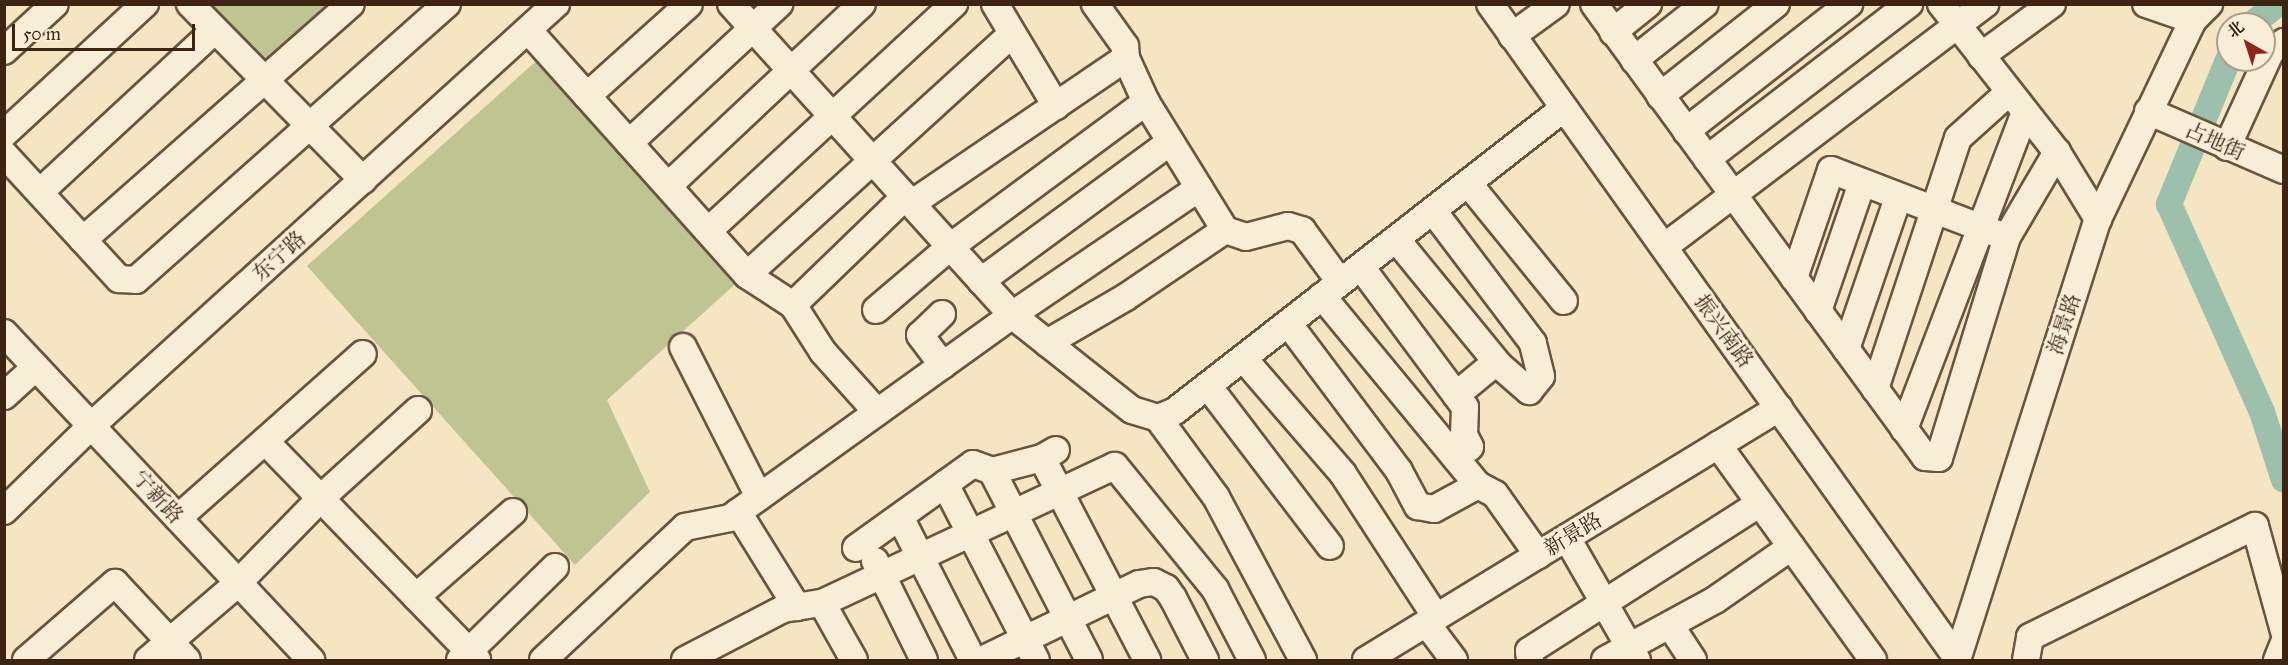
<!DOCTYPE html>
<meta charset="utf-8">
<style>
body{margin:0}
#map{position:relative;width:2288px;height:665px;overflow:hidden;background:#f5e5c3;font-family:"IM FELL Great Primer","Noto Serif SC",serif}
div>[style]{position:absolute}
.green>*{inset:0;background:#bec492}
.canal>*{height:26px;margin:-13px;padding:0 13px;transform-origin:13px;border-radius:13px;background:#9dc0ad}
.roads{filter:drop-shadow(2px 0 #6a543e) drop-shadow(-2px 0 #6a543e) drop-shadow(0 2px #6a543e) drop-shadow(0 -2px #6a543e)}
.minor>*{height:26px;margin:-13px;padding:0 13px;transform-origin:13px;border-radius:13px;background:#f8eed8}
span{translate:-50% -50%;white-space:nowrap;text-align:center;line-height:1.15;-webkit-text-stroke:5px #f8eed8;paint-order:stroke}
.street-label{font-size:21px;color:#3c2312}
.frame{position:absolute;inset:0;border:6px solid #3c2312;pointer-events:none}
.north{position:absolute;left:2216px;top:12px;width:60px;height:60px;box-sizing:border-box;background:#f8eed8;border:2px solid #ad9d89;border-radius:50%;rotate:321deg;font-size:16px;font-weight:700;line-height:24px;text-align:center;color:#3c2312}
.north::after{content:'';display:block;margin:auto;width:21px;height:27px;background:#8f2418;clip-path:polygon(50% 0,100% 100%,50% 72%,0 100%)}
.scale{position:absolute;left:12px;top:24px;width:183px;height:27px;box-sizing:border-box;border:3px solid #3c2312;border-top:0;padding-left:8px;font-size:18px;line-height:21px;white-space:nowrap;color:#3c2312;-webkit-text-stroke:4px #f8eed8;paint-order:stroke}
</style>
<div id="map">
<div class="green">
<div style="clip-path:polygon(205px 5px,339px 5px,268px 71px)"></div>
<div style="clip-path:polygon(544px 54px,743px 277px,607px 400px,650px 492px,575px 565px,307px 266px)"></div>
</div>
<div class="canal">
<div style="left:2252px;top:24px;width:33px;rotate:-38deg"></div>
<div style="left:2228px;top:60px;width:156px;rotate:112.3deg"></div>
<div style="left:2169px;top:204px;width:228px;rotate:65.9deg"></div>
<div style="left:2262px;top:412px;width:71px;rotate:72.1deg"></div>
</div>
<div class="roads">
<div class="minor">
<div style="left:190px;top:4px;width:247px;rotate:45.5deg"></div>
<div style="left:731px;top:4px;width:419px;rotate:47.9deg"></div>
<div style="left:1012px;top:315px;width:153px;rotate:38.4deg"></div>
<div style="left:1132px;top:410px;width:27px;rotate:17deg"></div>
<div style="left:1158px;top:418px;width:18px;rotate:-22deg"></div>
<div style="left:1175px;top:411px;width:493px;rotate:-37.9deg"></div>
<div style="left:995px;top:4px;width:119px;rotate:59.1deg"></div>
<div style="left:1490px;top:4px;width:804px;rotate:54.47deg"></div>
<div style="left:1594px;top:4px;width:561px;rotate:53.84deg"></div>
<div style="left:1925px;top:457px;width:14px;rotate:4deg"></div>
<div style="left:1939px;top:458px;width:231px;rotate:-72.9deg"></div>
<div style="left:2007px;top:237px;width:99px;rotate:-59.5deg"></div>
<div style="left:1941px;top:4px;width:188px;rotate:51.9deg"></div>
<div style="left:2057px;top:152px;width:79px;rotate:58.5deg"></div>
<div style="left:2146px;top:4px;width:50px;rotate:18.8deg"></div>
<div style="left:528px;top:30px;width:329px;rotate:48.2deg"></div>
<div style="left:747px;top:275px;width:55px;rotate:33.1deg"></div>
<div style="left:1613px;top:32px;width:45px;rotate:-38.7deg"></div>
<div style="left:1512px;top:36px;width:54px;rotate:-36deg"></div>
<div style="left:4px;top:51px;width:69px;rotate:-42.7deg"></div>
<div style="left:1981px;top:56px;width:88px;rotate:-36.2deg"></div>
<div style="left:1126px;top:58px;width:48px;rotate:65.6deg"></div>
<div style="left:1146px;top:102px;width:150px;rotate:58.3deg"></div>
<div style="left:1634px;top:60px;width:90px;rotate:-38.3deg"></div>
<div style="left:587px;top:96px;width:137px;rotate:-42deg"></div>
<div style="left:1660px;top:96px;width:148px;rotate:-38.4deg"></div>
<div style="left:2148px;top:111px;width:148px;rotate:23.5deg"></div>
<div style="left:1686px;top:131px;width:207px;rotate:-37.9deg"></div>
<div style="left:4px;top:134px;width:192px;rotate:-42.7deg"></div>
<div style="left:629px;top:143px;width:205px;rotate:-42.8deg"></div>
<div style="left:2227px;top:147px;width:106px;rotate:-65.4deg"></div>
<div style="left:2271px;top:51px;width:16px;rotate:-35deg"></div>
<div style="left:4px;top:154px;width:170px;rotate:47.4deg"></div>
<div style="left:119px;top:279px;width:17px;rotate:3deg"></div>
<div style="left:136px;top:280px;width:416px;rotate:-41.6deg"></div>
<div style="left:1707px;top:159px;width:255px;rotate:-37.5deg"></div>
<div style="left:1468px;top:183px;width:152px;rotate:50.9deg"></div>
<div style="left:668px;top:186px;width:266px;rotate:-43.2deg"></div>
<div style="left:40px;top:192px;width:238px;rotate:-42.8deg"></div>
<div style="left:911px;top:204px;width:260px;rotate:-34.2deg"></div>
<div style="left:1126px;top:58px;width:12px;rotate:-95deg"></div>
<div style="left:1125px;top:46px;width:52px;rotate:-125.5deg"></div>
<div style="left:708px;top:231px;width:335px;rotate:-42.7deg"></div>
<div style="left:1396px;top:239px;width:163px;rotate:50.7deg"></div>
<div style="left:1499px;top:365px;width:40px;rotate:41deg"></div>
<div style="left:1529px;top:391px;width:19px;rotate:-51deg"></div>
<div style="left:1541px;top:376px;width:34px;rotate:-104deg"></div>
<div style="left:1533px;top:343px;width:166px;rotate:-127.1deg"></div>
<div style="left:83px;top:240px;width:357px;rotate:-41.4deg"></div>
<div style="left:1664px;top:247px;width:403px;rotate:-37.1deg"></div>
<div style="left:1361px;top:267px;width:174px;rotate:53.4deg"></div>
<div style="left:1465px;top:407px;width:28px;rotate:92deg"></div>
<div style="left:1464px;top:435px;width:13px;rotate:63deg"></div>
<div style="left:1470px;top:447px;width:18px;rotate:142deg"></div>
<div style="left:747px;top:275px;width:358px;rotate:-42.3deg"></div>
<div style="left:1794px;top:278px;width:114px;rotate:-71.1deg"></div>
<div style="left:1831px;top:170px;width:176px;rotate:21deg"></div>
<div style="left:981px;top:281px;width:235px;rotate:-36.3deg"></div>
<div style="left:1322px;top:296px;width:245px;rotate:50.5deg"></div>
<div style="left:876px;top:310px;width:97px;rotate:-40.4deg"></div>
<div style="left:950px;top:247px;width:244px;rotate:-36.5deg"></div>
<div style="left:1818px;top:311px;width:135px;rotate:-71deg"></div>
<div style="left:942px;top:314px;width:30px;rotate:136deg"></div>
<div style="left:920px;top:335px;width:38px;rotate:53deg"></div>
<div style="left:1288px;top:323px;width:185px;rotate:53.1deg"></div>
<div style="left:1399px;top:471px;width:40px;rotate:62deg"></div>
<div style="left:1418px;top:506px;width:16px;rotate:11deg"></div>
<div style="left:1434px;top:509px;width:50px;rotate:-28.6deg"></div>
<div style="left:1478px;top:485px;width:19px;rotate:28deg"></div>
<div style="left:1495px;top:494px;width:75px;rotate:54.8deg"></div>
<div style="left:4px;top:333px;width:449px;rotate:46.8deg"></div>
<div style="left:1047px;top:343px;width:91px;rotate:-30.2deg"></div>
<div style="left:1126px;top:297px;width:120px;rotate:-34.1deg"></div>
<div style="left:1225px;top:230px;width:22px;rotate:18deg"></div>
<div style="left:1246px;top:237px;width:43px;rotate:-14.7deg"></div>
<div style="left:1288px;top:226px;width:15px;rotate:16deg"></div>
<div style="left:1302px;top:230px;width:64px;rotate:53.8deg"></div>
<div style="left:683px;top:347px;width:168px;rotate:63.1deg"></div>
<div style="left:1846px;top:349px;width:160px;rotate:-71deg"></div>
<div style="left:1243px;top:358px;width:153px;rotate:49.2deg"></div>
<div style="left:1343px;top:474px;width:171px;rotate:57deg"></div>
<div style="left:1208px;top:386px;width:201px;rotate:52.7deg"></div>
<div style="left:1875px;top:389px;width:264px;rotate:-71.7deg"></div>
<div style="left:1958px;top:138px;width:69px;rotate:-42deg"></div>
<div style="left:1456px;top:395px;width:52px;rotate:-39.5deg"></div>
<div style="left:4px;top:396px;width:43px;rotate:-42.2deg"></div>
<div style="left:877px;top:412px;width:81px;rotate:-132deg"></div>
<div style="left:823px;top:352px;width:56px;rotate:-122.6deg"></div>
<div style="left:793px;top:305px;width:156px;rotate:-44deg"></div>
<div style="left:1158px;top:418px;width:98px;rotate:53.7deg"></div>
<div style="left:1216px;top:497px;width:185px;rotate:61.9deg"></div>
<div style="left:1904px;top:429px;width:339px;rotate:-69.1deg"></div>
<div style="left:265px;top:441px;width:305px;rotate:45.9deg"></div>
<div style="left:1718px;top:445px;width:265px;rotate:54.2deg"></div>
<div style="left:1042px;top:458px;width:228px;rotate:62.5deg"></div>
<div style="left:992px;top:471px;width:212px;rotate:62.8deg"></div>
<div style="left:945px;top:484px;width:198px;rotate:62.7deg"></div>
<div style="left:4px;top:511px;width:122px;rotate:-44.3deg"></div>
<div style="left:91px;top:426px;width:628px;rotate:-42.22deg"></div>
<div style="left:738px;top:512px;width:112px;rotate:58.2deg"></div>
<div style="left:900px;top:517px;width:161px;rotate:63deg"></div>
<div style="left:178px;top:518px;width:247px;rotate:-41.6deg"></div>
<div style="left:1567px;top:538px;width:141px;rotate:60.2deg"></div>
<div style="left:856px;top:548px;width:144px;rotate:-35.7deg"></div>
<div style="left:973px;top:464px;width:20px;rotate:20deg"></div>
<div style="left:992px;top:471px;width:52px;rotate:-14.6deg"></div>
<div style="left:1042px;top:458px;width:16px;rotate:-30deg"></div>
<div style="left:875px;top:561px;width:110px;rotate:63.7deg"></div>
<div style="left:416px;top:597px;width:129px;rotate:-41.2deg"></div>
<div style="left:822px;top:603px;width:65px;rotate:60.7deg"></div>
<div style="left:1427px;top:624px;width:45px;rotate:53.1deg"></div>
<div style="left:1670px;top:625px;width:42px;rotate:56.7deg"></div>
<div style="left:26px;top:660px;width:118px;rotate:-40.9deg"></div>
<div style="left:115px;top:583px;width:105px;rotate:46.9deg"></div>
<div style="left:148px;top:660px;width:118px;rotate:-40.5deg"></div>
<div style="left:238px;top:583px;width:119px;rotate:-45.7deg"></div>
<div style="left:321px;top:498px;width:131px;rotate:-42.2deg"></div>
<div style="left:460px;top:660px;width:133px;rotate:-44.4deg"></div>
<div style="left:543px;top:660px;width:195px;rotate:-43.1deg"></div>
<div style="left:685px;top:527px;width:46px;rotate:-11.3deg"></div>
<div style="left:730px;top:518px;width:347px;rotate:-35.7deg"></div>
<div style="left:1012px;top:315px;width:226px;rotate:-34.2deg"></div>
<div style="left:685px;top:660px;width:110px;rotate:-27.5deg"></div>
<div style="left:783px;top:609px;width:39px;rotate:-9deg"></div>
<div style="left:822px;top:603px;width:323px;rotate:-25.1deg"></div>
<div style="left:1115px;top:466px;width:159px;rotate:50.9deg"></div>
<div style="left:1215px;top:589px;width:80px;rotate:62.5deg"></div>
<div style="left:982px;top:660px;width:174px;rotate:-25.8deg"></div>
<div style="left:1139px;top:584px;width:15px;rotate:-8deg"></div>
<div style="left:1154px;top:582px;width:13px;rotate:27deg"></div>
<div style="left:1166px;top:588px;width:12px;rotate:55deg"></div>
<div style="left:1173px;top:598px;width:70px;rotate:62.7deg"></div>
<div style="left:1366px;top:660px;width:484px;rotate:-31.4deg"></div>
<div style="left:1530px;top:660px;width:9px;rotate:-96deg"></div>
<div style="left:1529px;top:651px;width:274px;rotate:-32.6deg"></div>
<div style="left:1605px;top:660px;width:125px;rotate:-28.6deg"></div>
<div style="left:1715px;top:600px;width:93px;rotate:-34.9deg"></div>
<div style="left:1957px;top:660px;width:463px;rotate:-72.3deg"></div>
<div style="left:2098px;top:219px;width:221px;rotate:-64.5deg"></div>
<div style="left:2193px;top:20px;width:23px;rotate:-45deg"></div>
<div style="left:2026px;top:660px;width:23px;rotate:-80deg"></div>
<div style="left:2030px;top:637px;width:251px;rotate:-26.3deg"></div>
<div style="left:2255px;top:526px;width:109px;rotate:74.6deg"></div>
<div style="left:2277px;top:660px;width:18px;rotate:-68deg"></div>
</div>
</div>
<div class="street-label">
<span style="left:2215px;top:141px;rotate:24deg">占地街</span>
<span style="left:279px;top:256px;rotate:-42deg">东宁路</span>
<span style="left:2064px;top:324px;rotate:-72deg">海景路</span>
<span style="left:1724px;top:331px;rotate:54deg">振兴南路</span>
<span style="left:158px;top:497px;rotate:47deg">宁新路</span>
<span style="left:1573px;top:534px;rotate:-31deg">新景路</span>
</div>
<div class="frame"></div>
<div class="north">北</div>
<div class="scale">50 m</div>
</div>
